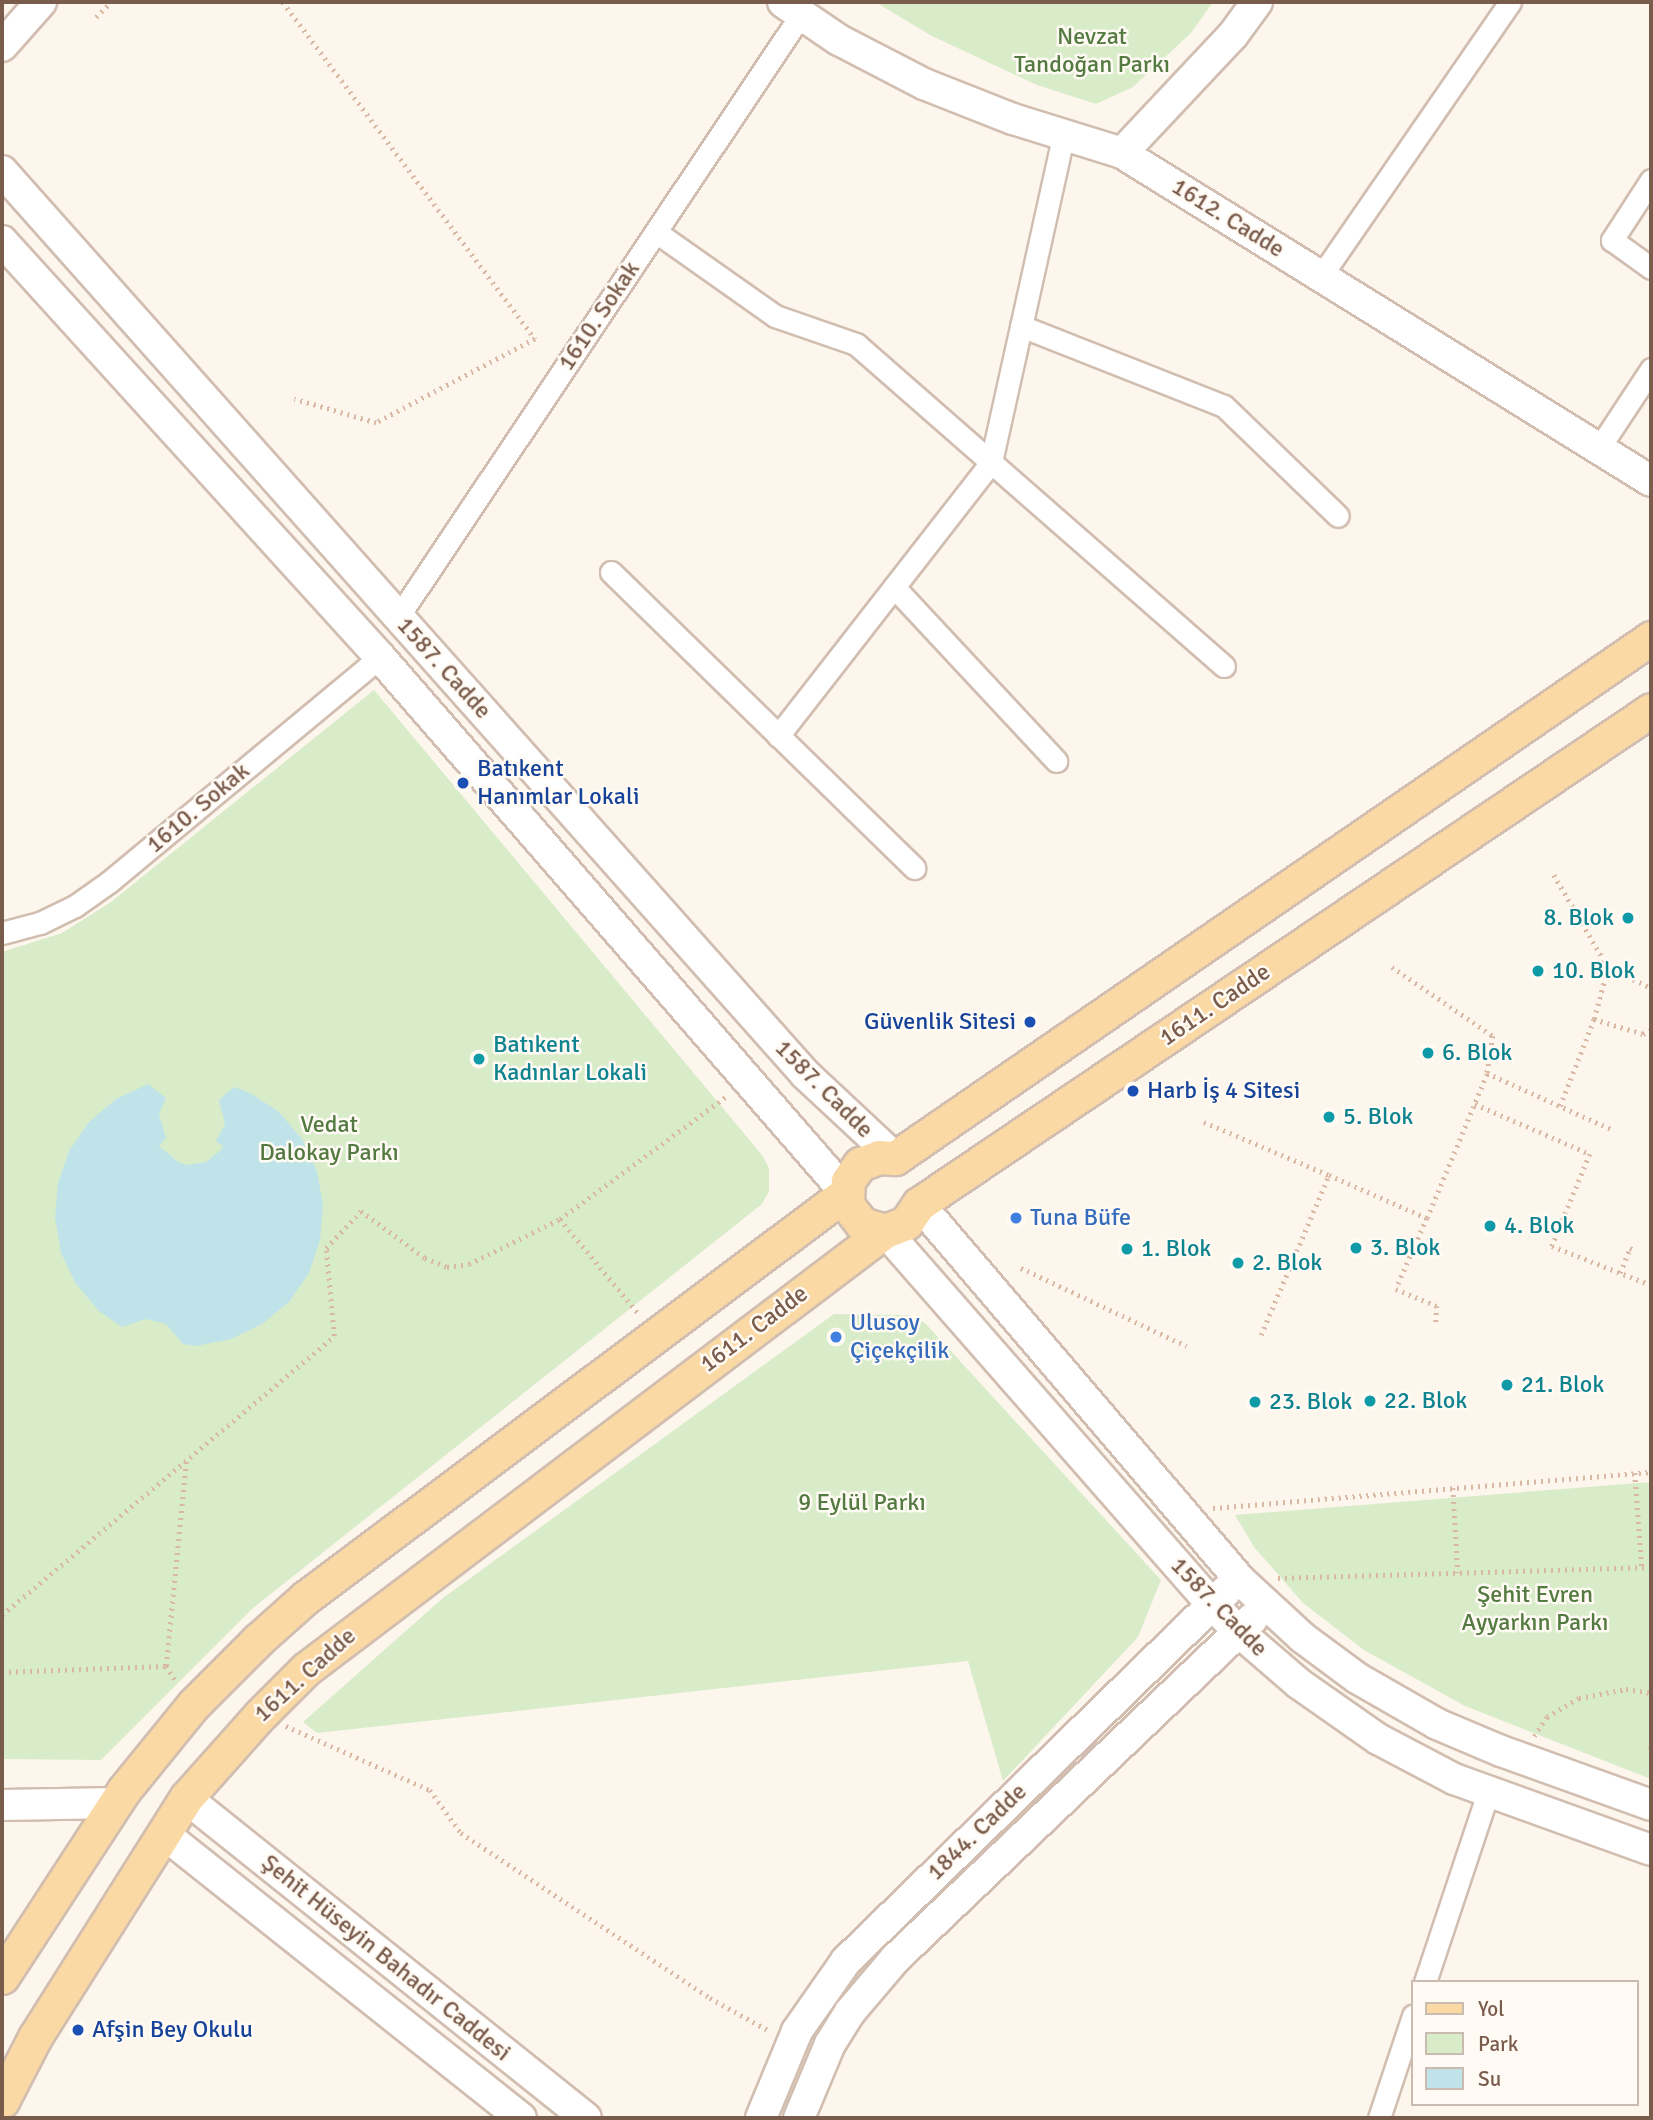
<!DOCTYPE html>
<meta charset="utf-8">
<style>
body{margin:0}
#map{position:relative;width:1653px;height:2120px;overflow:hidden;background:#fdf6ec;font-family:Signika,sans-serif}
div>[style]{position:absolute}
.green>*{inset:0;background:#d8ecc9}
.water>*{inset:0;background:#bfe3e8}
.path>*{height:4.5px;margin-top:-2.25px;transform-origin:0;background:repeating-linear-gradient(90deg,#d9b8a5 0 2px,transparent 0 7px)}
.roads{filter:drop-shadow(2px 0 #d1beb0) drop-shadow(-2px 0 #d1beb0) drop-shadow(0 2px #d1beb0) drop-shadow(0 -2px #d1beb0)}
.street>*{height:21px;margin:-10.5px;padding:0 10.5px;transform-origin:10.5px;border-radius:10.5px;background:#fff}
.secondary>*{height:30px;margin:-15px;padding:0 15px;transform-origin:15px;border-radius:15px;background:#fff}
.primary>*{height:33px;margin:-16.5px;padding:0 16.5px;transform-origin:16.5px;border-radius:16.5px;background:#fbd9a5}
.dots>*{width:19px;height:19px;translate:-50% -50%;box-sizing:border-box;border:4px solid #fffaf3;border-radius:50%}
span{translate:-50% -50%;white-space:nowrap;text-align:center;line-height:1.15;-webkit-text-stroke:5px #fffaf3;paint-order:stroke}
.park-label{font-size:24px;color:#537a41}
.street-label{font-size:24px;color:#7a5c4d}
.transit-label{font-size:24px;color:#164399}
.left{translate:0 -50%;text-align:left}
.right{translate:-100% -50%;text-align:right}
.culture-label{font-size:24px;color:#0d838f}
.shop-label{font-size:24px;color:#366cbe}
.frame{position:absolute;inset:0;border:4px solid #7a5c4d;pointer-events:none}
.legend{position:absolute;left:1411px;top:1980px;width:228px;height:126px;box-sizing:border-box;background:#fffaf3;border:2px solid #cabbb1;margin:0;padding:9px 12px;list-style:none;font-size:21px;color:#7a5c4d}
.legend li{display:flex;align-items:center;gap:14px;height:35px}
.legend b{width:35px;border:2px solid #cabbb1}
</style>
<div id="map">
<div class="green">
<div style="clip-path:polygon(875px 2px,1213px 2px,1191px 33px,1133px 87px,1096px 104px,1037px 85px,932px 36px)"></div>
<div style="clip-path:polygon(374px 690px,762px 1155px,769px 1168px,769px 1191px,762px 1204px,253px 1608px,101px 1760px,2px 1759px,2px 952px,62px 933px,111px 902px)"></div>
<div style="clip-path:polygon(834px 1314px,908px 1315px,925px 1323px,1161px 1580px,1138px 1637px,1003px 1781px,968px 1661px,317px 1733px,303px 1722px,443px 1598px)"></div>
<div style="clip-path:polygon(1651px 1482px,1651px 1779px,1465px 1706px,1364px 1650px,1303px 1603px,1254px 1547px,1235px 1515px)"></div>
</div>
<div class="water">
<div style="clip-path:polygon(148px 1084px,166px 1098px,159px 1114px,166px 1138px,159px 1146px,178px 1162px,187px 1165px,206px 1162px,221px 1150px,223px 1146px,216px 1141px,225px 1124px,219px 1100px,234px 1087px,250px 1093px,279px 1112px,302px 1139px,317px 1171px,323px 1205px,320px 1240px,309px 1273px,289px 1302px,262px 1324px,231px 1339px,196px 1346px,183px 1344px,166px 1324px,146px 1319px,122px 1327px,99px 1311px,76px 1284px,61px 1253px,55px 1218px,58px 1183px,69px 1151px,89px 1122px,116px 1099px)"></div>
</div>
<div class="path">
<div style="left:283px;top:2px;width:421px;rotate:53.2deg"></div>
<div style="left:535px;top:339px;width:180px;rotate:152.2deg"></div>
<div style="left:376px;top:423px;width:85px;rotate:-163.7deg"></div>
<div style="left:96px;top:17px;width:21px;rotate:-45deg"></div>
<div style="left:1554px;top:875px;width:107px;rotate:59.6deg"></div>
<div style="left:1608px;top:967px;width:48px;rotate:26deg"></div>
<div style="left:1392px;top:967px;width:122px;rotate:34.3deg"></div>
<div style="left:1493px;top:1036px;width:37px;rotate:99deg"></div>
<div style="left:1487px;top:1073px;width:136px;rotate:24.3deg"></div>
<div style="left:1594px;top:1019px;width:54px;rotate:-74.9deg"></div>
<div style="left:1475px;top:1104px;width:125px;rotate:23.5deg"></div>
<div style="left:1590px;top:1154px;width:100px;rotate:112.4deg"></div>
<div style="left:1552px;top:1246px;width:106px;rotate:21.5deg"></div>
<div style="left:1560px;top:1106px;width:93px;rotate:-68.7deg"></div>
<div style="left:1594px;top:1019px;width:51px;rotate:17deg"></div>
<div style="left:1643px;top:1034px;width:9px;rotate:-27deg"></div>
<div style="left:1204px;top:1122px;width:136px;rotate:23deg"></div>
<div style="left:1427px;top:1218px;width:156px;rotate:-67.4deg"></div>
<div style="left:560px;top:1219px;width:122px;rotate:50.3deg"></div>
<div style="left:1021px;top:1268px;width:183px;rotate:25.2deg"></div>
<div style="left:1620px;top:1273px;width:27px;rotate:-68deg"></div>
<div style="left:1630px;top:1248px;width:4px;rotate:27deg"></div>
<div style="left:1261px;top:1335px;width:174px;rotate:-67deg"></div>
<div style="left:1329px;top:1175px;width:107px;rotate:23.7deg"></div>
<div style="left:1427px;top:1218px;width:77px;rotate:113.6deg"></div>
<div style="left:1396px;top:1289px;width:44px;rotate:22.5deg"></div>
<div style="left:1437px;top:1306px;width:16px;rotate:94deg"></div>
<div style="left:1635px;top:1473px;width:95px;rotate:85.8deg"></div>
<div style="left:1453px;top:1488px;width:85px;rotate:86.6deg"></div>
<div style="left:1213px;top:1508px;width:439px;rotate:-4.7deg"></div>
<div style="left:1278px;top:1578px;width:373px;rotate:-1.7deg"></div>
<div style="left:2px;top:1615px;width:434px;rotate:-40deg"></div>
<div style="left:334px;top:1336px;width:88px;rotate:-95.2deg"></div>
<div style="left:326px;top:1248px;width:51px;rotate:-46.6deg"></div>
<div style="left:361px;top:1211px;width:79px;rotate:36.3deg"></div>
<div style="left:425px;top:1258px;width:24px;rotate:22deg"></div>
<div style="left:447px;top:1267px;width:22px;rotate:-8deg"></div>
<div style="left:469px;top:1264px;width:102px;rotate:-26.3deg"></div>
<div style="left:560px;top:1219px;width:207px;rotate:-36.4deg"></div>
<div style="left:166px;top:1666px;width:206px;rotate:-84.4deg"></div>
<div style="left:2px;top:1672px;width:164px;rotate:-2.1deg"></div>
<div style="left:166px;top:1666px;width:18px;rotate:56deg"></div>
<div style="left:286px;top:1726px;width:158px;rotate:24deg"></div>
<div style="left:430px;top:1790px;width:53px;rotate:54.2deg"></div>
<div style="left:461px;top:1833px;width:299px;rotate:33.5deg"></div>
<div style="left:710px;top:1998px;width:66px;rotate:28.9deg"></div>
<div style="left:1534px;top:1736px;width:23px;rotate:-56deg"></div>
<div style="left:1547px;top:1717px;width:37px;rotate:-31deg"></div>
<div style="left:1579px;top:1698px;width:48px;rotate:-10.8deg"></div>
<div style="left:1626px;top:1689px;width:25px;rotate:9deg"></div>
<div style="left:1651px;top:1747px;width:7px;rotate:90deg"></div>
</div>
<div class="roads">
<div class="street">
<div style="left:1651px;top:180px;width:72px;rotate:123deg"></div>
<div style="left:1612px;top:240px;width:48px;rotate:35.7deg"></div>
<div style="left:656px;top:232px;width:146px;rotate:35.2deg"></div>
<div style="left:775px;top:316px;width:86px;rotate:19.1deg"></div>
<div style="left:856px;top:344px;width:489px;rotate:41.2deg"></div>
<div style="left:1321px;top:276px;width:333px;rotate:-55.4deg"></div>
<div style="left:1021px;top:326px;width:218px;rotate:21.5deg"></div>
<div style="left:1224px;top:406px;width:158px;rotate:44deg"></div>
<div style="left:1599px;top:448px;width:95px;rotate:-56.6deg"></div>
<div style="left:611px;top:572px;width:424px;rotate:44.3deg"></div>
<div style="left:894px;top:587px;width:238px;rotate:47deg"></div>
<div style="left:398px;top:617px;width:723px;rotate:-56.22deg"></div>
<div style="left:778px;top:736px;width:347px;rotate:-52.1deg"></div>
<div style="left:991px;top:462px;width:334px;rotate:-77.5deg"></div>
<div style="left:2px;top:933px;width:39px;rotate:-15deg"></div>
<div style="left:40px;top:923px;width:39px;rotate:-26deg"></div>
<div style="left:75px;top:906px;width:42px;rotate:-35.2deg"></div>
<div style="left:109px;top:882px;width:352px;rotate:-39.7deg"></div>
<div style="left:1425px;top:1982px;width:199px;rotate:-71.6deg"></div>
<div style="left:1379px;top:2118px;width:108px;rotate:-71.6deg"></div>
</div>
<div class="secondary">
<div style="left:783px;top:2px;width:68px;rotate:34.2deg"></div>
<div style="left:839px;top:40px;width:96px;rotate:27.4deg"></div>
<div style="left:924px;top:84px;width:96px;rotate:21.5deg"></div>
<div style="left:1013px;top:119px;width:114px;rotate:17.3deg"></div>
<div style="left:1122px;top:153px;width:622px;rotate:31.8deg"></div>
<div style="left:2px;top:46px;width:59px;rotate:-48.4deg"></div>
<div style="left:1122px;top:153px;width:162px;rotate:-46.8deg"></div>
<div style="left:1233px;top:35px;width:41px;rotate:-54deg"></div>
<div style="left:2px;top:171px;width:1208px;rotate:48.35deg"></div>
<div style="left:805px;top:1074px;width:123px;rotate:43deg"></div>
<div style="left:2px;top:241px;width:562px;rotate:47.74deg"></div>
<div style="left:380px;top:657px;width:710px;rotate:49deg"></div>
<div style="left:919px;top:1204px;width:493px;rotate:49.5deg"></div>
<div style="left:1239px;top:1579px;width:87px;rotate:42.7deg"></div>
<div style="left:1303px;top:1638px;width:67px;rotate:36.5deg"></div>
<div style="left:1357px;top:1678px;width:92px;rotate:29.9deg"></div>
<div style="left:1437px;top:1724px;width:69px;rotate:22.9deg"></div>
<div style="left:1501px;top:1751px;width:159px;rotate:19.8deg"></div>
<div style="left:885px;top:1231px;width:496px;rotate:48.8deg"></div>
<div style="left:1212px;top:1604px;width:39px;rotate:46deg"></div>
<div style="left:1239px;top:1632px;width:78px;rotate:40.8deg"></div>
<div style="left:1298px;top:1683px;width:98px;rotate:35deg"></div>
<div style="left:1378px;top:1739px;width:86px;rotate:27.8deg"></div>
<div style="left:1454px;top:1779px;width:209px;rotate:19.8deg"></div>
<div style="left:186px;top:1798px;width:512px;rotate:38.66deg"></div>
<div style="left:2px;top:1805px;width:114px;rotate:-1deg"></div>
<div style="left:164px;top:1834px;width:456px;rotate:38.5deg"></div>
<div style="left:761px;top:2118px;width:94px;rotate:-67.5deg"></div>
<div style="left:797px;top:2031px;width:85px;rotate:-55deg"></div>
<div style="left:846px;top:1961px;width:530px;rotate:-44.24deg"></div>
<div style="left:799px;top:2118px;width:80px;rotate:-67.3deg"></div>
<div style="left:830px;top:2044px;width:38px;rotate:-58deg"></div>
<div style="left:850px;top:2012px;width:70px;rotate:-49.7deg"></div>
<div style="left:895px;top:1959px;width:494px;rotate:-43.6deg"></div>
</div>
<div class="primary">
<div style="left:885px;top:1231px;width:24px;rotate:-163deg"></div>
<div style="left:862px;top:1224px;width:24px;rotate:-128deg"></div>
<div style="left:847px;top:1205px;width:24px;rotate:-88deg"></div>
<div style="left:848px;top:1181px;width:21px;rotate:-55deg"></div>
<div style="left:860px;top:1164px;width:20px;rotate:-20deg"></div>
<div style="left:879px;top:1157px;width:16px;rotate:4deg"></div>
<div style="left:895px;top:1158px;width:918px;rotate:-34.52deg"></div>
<div style="left:2px;top:1977px;width:223px;rotate:-56.9deg"></div>
<div style="left:124px;top:1790px;width:109px;rotate:-50.9deg"></div>
<div style="left:193px;top:1705px;width:93px;rotate:-45deg"></div>
<div style="left:259px;top:1639px;width:62px;rotate:-41.7deg"></div>
<div style="left:305px;top:1598px;width:676px;rotate:-36.82deg"></div>
<div style="left:2px;top:2101px;width:72px;rotate:-62.7deg"></div>
<div style="left:35px;top:2037px;width:283px;rotate:-57.7deg"></div>
<div style="left:186px;top:1798px;width:111px;rotate:-48.3deg"></div>
<div style="left:260px;top:1715px;width:65px;rotate:-45deg"></div>
<div style="left:306px;top:1669px;width:726px;rotate:-37.11deg"></div>
<div style="left:885px;top:1231px;width:22px;rotate:-21deg"></div>
<div style="left:906px;top:1223px;width:23px;rotate:-56deg"></div>
<div style="left:919px;top:1204px;width:883px;rotate:-34.01deg"></div>
</div>
</div>
<div class="dots">
<div style="left:463px;top:783px;background:#1a4fb4"></div>
<div style="left:1628px;top:918px;background:#0f9aa8"></div>
<div style="left:1538px;top:971px;background:#0f9aa8"></div>
<div style="left:1030px;top:1022px;background:#1a4fb4"></div>
<div style="left:1428px;top:1053px;background:#0f9aa8"></div>
<div style="left:479px;top:1059px;background:#0f9aa8"></div>
<div style="left:1133px;top:1091px;background:#1a4fb4"></div>
<div style="left:1329px;top:1117px;background:#0f9aa8"></div>
<div style="left:1016px;top:1218px;background:#3f7fe0"></div>
<div style="left:1490px;top:1226px;background:#0f9aa8"></div>
<div style="left:1356px;top:1248px;background:#0f9aa8"></div>
<div style="left:1127px;top:1249px;background:#0f9aa8"></div>
<div style="left:1238px;top:1263px;background:#0f9aa8"></div>
<div style="left:836px;top:1337px;background:#3f7fe0"></div>
<div style="left:1507px;top:1385px;background:#0f9aa8"></div>
<div style="left:1370px;top:1401px;background:#0f9aa8"></div>
<div style="left:1255px;top:1402px;background:#0f9aa8"></div>
<div style="left:78px;top:2030px;background:#1a4fb4"></div>
</div>
<div class="park-label">
<span style="left:1092px;top:51px">Nevzat<br>Tandoğan Parkı</span>
<span style="left:329px;top:1139px">Vedat<br>Dalokay Parkı</span>
<span style="left:862px;top:1503px">9 Eylül Parkı</span>
<span style="left:1535px;top:1609px">Şehit Evren<br>Ayyarkın Parkı</span>
</div>
<div class="street-label">
<span style="left:1228px;top:218px;rotate:32deg">1612. Cadde</span>
<span style="left:599px;top:316px;rotate:-56deg">1610. Sokak</span>
<span style="left:444px;top:668px;rotate:48deg">1587. Cadde</span>
<span style="left:198px;top:808px;rotate:-40deg">1610. Sokak</span>
<span style="left:1215px;top:1005px;rotate:-34deg">1611. Cadde</span>
<span style="left:824px;top:1089px;rotate:45deg">1587. Cadde</span>
<span style="left:754px;top:1329px;rotate:-37deg">1611. Cadde</span>
<span style="left:1219px;top:1607px;rotate:46deg">1587. Cadde</span>
<span style="left:305px;top:1675px;rotate:-42deg">1611. Cadde</span>
<span style="left:977px;top:1832px;rotate:-44deg">1844. Cadde</span>
<span style="left:386px;top:1958px;rotate:39deg">Şehit Hüseyin Bahadır Caddesi</span>
</div>
<div class="transit-label">
<span class="left" style="left:477px;top:783px">Batıkent<br>Hanımlar Lokali</span>
<span class="right" style="left:1016px;top:1022px">Güvenlik Sitesi</span>
<span class="left" style="left:1147px;top:1091px">Harb İş 4 Sitesi</span>
<span class="left" style="left:92px;top:2030px">Afşin Bey Okulu</span>
</div>
<div class="culture-label">
<span class="right" style="left:1614px;top:918px">8. Blok</span>
<span class="left" style="left:1552px;top:971px">10. Blok</span>
<span class="left" style="left:493px;top:1059px">Batıkent<br>Kadınlar Lokali</span>
<span class="left" style="left:1442px;top:1053px">6. Blok</span>
<span class="left" style="left:1343px;top:1117px">5. Blok</span>
<span class="left" style="left:1504px;top:1226px">4. Blok</span>
<span class="left" style="left:1370px;top:1248px">3. Blok</span>
<span class="left" style="left:1141px;top:1249px">1. Blok</span>
<span class="left" style="left:1252px;top:1263px">2. Blok</span>
<span class="left" style="left:1521px;top:1385px">21. Blok</span>
<span class="left" style="left:1384px;top:1401px">22. Blok</span>
<span class="left" style="left:1269px;top:1402px">23. Blok</span>
</div>
<div class="shop-label">
<span class="left" style="left:1030px;top:1218px">Tuna Büfe</span>
<span class="left" style="left:850px;top:1337px">Ulusoy<br>Çiçekçilik</span>
</div>
<div class="frame"></div>
<ul class="legend">
<li><b style="height:9px;background:#fbd9a5"></b>Yol</li>
<li><b style="height:19px;background:#d8ecc9"></b>Park</li>
<li><b style="height:19px;background:#bfe3e8"></b>Su</li>
</ul>
</div>
